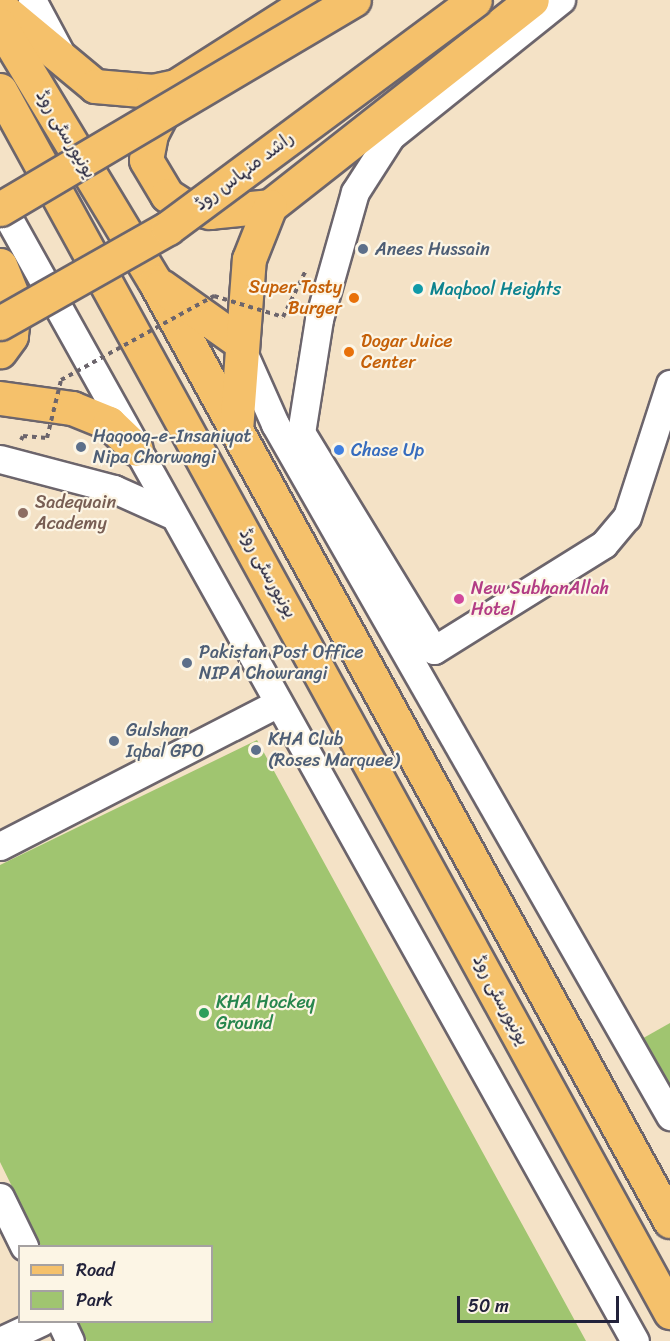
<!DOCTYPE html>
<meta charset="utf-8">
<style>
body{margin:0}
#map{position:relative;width:670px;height:1341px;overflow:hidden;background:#f4e2c6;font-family:Sriracha,"Playpen Sans Arabic",sans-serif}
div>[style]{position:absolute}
.green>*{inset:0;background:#a0c570}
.path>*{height:4px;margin-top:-2px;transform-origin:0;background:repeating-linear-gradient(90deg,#6c656c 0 4.5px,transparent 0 9px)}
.roads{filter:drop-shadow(2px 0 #6c656c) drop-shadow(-2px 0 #6c656c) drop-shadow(0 2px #6c656c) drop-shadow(0 -2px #6c656c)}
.minor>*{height:27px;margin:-13.5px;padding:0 13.5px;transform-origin:13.5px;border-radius:13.5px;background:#fff}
.major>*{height:33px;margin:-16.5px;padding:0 16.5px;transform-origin:16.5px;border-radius:16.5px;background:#f5c16b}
.path-bridge>*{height:4px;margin-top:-2px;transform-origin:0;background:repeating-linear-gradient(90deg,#6c656c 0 4.5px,transparent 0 9px)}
.bridges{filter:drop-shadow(2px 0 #6c656c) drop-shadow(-2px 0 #6c656c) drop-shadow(0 2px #6c656c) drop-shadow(0 -2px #6c656c)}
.major-bridge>*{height:33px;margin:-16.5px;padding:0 16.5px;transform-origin:16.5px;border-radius:16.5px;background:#f5c16b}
.dots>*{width:16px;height:16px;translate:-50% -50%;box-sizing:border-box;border:3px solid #fcf5e5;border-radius:50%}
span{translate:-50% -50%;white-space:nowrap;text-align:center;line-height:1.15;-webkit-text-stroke:4.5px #fcf5e5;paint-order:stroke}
.street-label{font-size:18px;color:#22223b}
.service-label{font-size:18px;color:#4e5e75}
.left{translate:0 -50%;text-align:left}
.food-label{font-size:18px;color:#c56008}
.right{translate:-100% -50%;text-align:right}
.culture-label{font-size:18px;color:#0d838f}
.shop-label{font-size:18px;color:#366cbe}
.education-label{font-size:18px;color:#785e54}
.hotel-label{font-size:18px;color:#b23c85}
.leisure-label{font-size:18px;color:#27864d}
.legend{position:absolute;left:18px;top:1245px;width:195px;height:78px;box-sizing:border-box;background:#fcf5e5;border:2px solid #a5a1a1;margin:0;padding:8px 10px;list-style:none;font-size:18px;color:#22223b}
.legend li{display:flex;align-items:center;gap:12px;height:30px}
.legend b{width:30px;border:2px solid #a5a1a1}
.scale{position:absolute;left:457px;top:1296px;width:162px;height:27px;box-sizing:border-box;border:3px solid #22223b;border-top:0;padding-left:8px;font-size:18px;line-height:21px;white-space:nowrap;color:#22223b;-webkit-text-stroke:4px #fcf5e5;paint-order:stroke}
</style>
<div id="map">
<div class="green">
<div style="clip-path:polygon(257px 740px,586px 1341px,87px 1341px,78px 1322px,212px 1322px,212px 1246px,41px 1246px,0 1162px,0 865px)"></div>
<div style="clip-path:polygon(670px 1023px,670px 1117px,631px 1045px)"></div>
</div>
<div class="path">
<div style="left:283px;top:317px;width:50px;rotate:-63.9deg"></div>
<div style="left:21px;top:440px;width:4px;rotate:-63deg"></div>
<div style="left:23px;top:436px;width:24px;rotate:5deg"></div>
</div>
<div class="roads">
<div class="minor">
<div style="left:32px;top:0;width:64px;rotate:61.8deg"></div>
<div style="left:0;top:203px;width:1303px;rotate:60.84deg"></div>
<div style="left:243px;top:352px;width:79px;rotate:66deg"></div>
<div style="left:275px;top:424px;width:797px;rotate:60.28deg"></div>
<div style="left:301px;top:433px;width:115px;rotate:-81deg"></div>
<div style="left:319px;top:319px;width:132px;rotate:-74.2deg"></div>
<div style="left:355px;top:192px;width:67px;rotate:-57.3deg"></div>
<div style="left:391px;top:136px;width:218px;rotate:-38.7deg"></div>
<div style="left:302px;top:434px;width:253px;rotate:58.6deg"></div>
<div style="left:434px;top:650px;width:200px;rotate:-31.9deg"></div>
<div style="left:604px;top:544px;width:35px;rotate:-50deg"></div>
<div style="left:627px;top:517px;width:140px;rotate:-72.1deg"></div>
<div style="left:0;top:459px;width:118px;rotate:14.7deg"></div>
<div style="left:114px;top:489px;width:61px;rotate:24.1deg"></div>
<div style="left:0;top:846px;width:310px;rotate:-27.2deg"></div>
<div style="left:0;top:1197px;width:55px;rotate:63.9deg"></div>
<div style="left:61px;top:1322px;width:21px;rotate:65deg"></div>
<div style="left:0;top:1341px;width:45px;rotate:-24.9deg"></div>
</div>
<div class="major">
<div style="left:1px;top:8px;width:122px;rotate:39.7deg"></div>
<div style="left:95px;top:86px;width:58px;rotate:4.9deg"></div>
<div style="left:153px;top:91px;width:24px;rotate:-12deg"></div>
<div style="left:176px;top:86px;width:160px;rotate:-32.5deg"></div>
<div style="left:0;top:25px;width:300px;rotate:58.9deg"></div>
<div style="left:155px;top:282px;width:1071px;rotate:61.26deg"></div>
<div style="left:176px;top:86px;width:54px;rotate:117.5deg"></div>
<div style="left:151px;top:134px;width:26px;rotate:101deg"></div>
<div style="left:146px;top:160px;width:41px;rotate:59deg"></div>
<div style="left:167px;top:195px;width:20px;rotate:33deg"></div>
<div style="left:184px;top:206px;width:27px;rotate:13deg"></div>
<div style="left:210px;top:212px;width:60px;rotate:-5.7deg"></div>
<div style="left:270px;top:206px;width:333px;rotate:-38.2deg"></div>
<div style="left:0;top:90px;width:1394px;rotate:61.26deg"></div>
<div style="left:0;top:265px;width:40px;rotate:68deg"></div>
<div style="left:15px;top:302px;width:34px;rotate:97deg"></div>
<div style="left:11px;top:336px;width:19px;rotate:126deg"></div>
<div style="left:161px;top:286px;width:97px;rotate:35.3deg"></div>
<div style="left:0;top:398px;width:73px;rotate:7.9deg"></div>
<div style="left:72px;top:408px;width:40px;rotate:22deg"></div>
<div style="left:109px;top:423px;width:37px;rotate:44deg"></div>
<div style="left:236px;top:430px;width:171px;rotate:-85.7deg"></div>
<div style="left:249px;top:259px;width:57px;rotate:-68.4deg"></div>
</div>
</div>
<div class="path-bridge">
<div style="left:47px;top:438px;width:60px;rotate:-76.4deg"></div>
<div style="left:61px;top:380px;width:175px;rotate:-28.8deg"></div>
<div style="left:214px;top:296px;width:72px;rotate:16.9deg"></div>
</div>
<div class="bridges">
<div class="major-bridge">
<div style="left:0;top:209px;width:411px;rotate:-30.6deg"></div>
<div style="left:0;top:323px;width:193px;rotate:-29.5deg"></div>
<div style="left:168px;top:228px;width:382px;rotate:-36.6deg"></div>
</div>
</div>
<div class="dots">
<div style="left:363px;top:249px;background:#5c6f8a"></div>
<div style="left:418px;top:289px;background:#0f9aa8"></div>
<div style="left:354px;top:298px;background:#e8710a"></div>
<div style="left:349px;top:352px;background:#e8710a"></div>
<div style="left:81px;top:447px;background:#5c6f8a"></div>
<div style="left:339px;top:450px;background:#3f7fe0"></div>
<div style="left:23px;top:513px;background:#8d6e63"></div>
<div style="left:459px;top:599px;background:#d1479c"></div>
<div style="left:187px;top:663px;background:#5c6f8a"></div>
<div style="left:114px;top:741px;background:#5c6f8a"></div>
<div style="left:256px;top:750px;background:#5c6f8a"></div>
<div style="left:204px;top:1013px;background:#2e9e5b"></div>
</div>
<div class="street-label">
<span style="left:66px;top:134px;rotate:59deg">یونیورسٹی روڈ</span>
<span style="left:244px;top:171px;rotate:-37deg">راشد منہاس روڈ</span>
<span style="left:268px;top:573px;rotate:61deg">یونیورسٹی روڈ</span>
<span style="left:501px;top:1000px;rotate:62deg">یونیورسٹی روڈ</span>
</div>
<div class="service-label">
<span class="left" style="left:375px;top:249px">Anees Hussain</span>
<span class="left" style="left:93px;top:447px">Haqooq-e-Insaniyat<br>Nipa Chorwangi</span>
<span class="left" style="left:199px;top:663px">Pakistan Post Office<br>NIPA Chowrangi</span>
<span class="left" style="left:126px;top:741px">Gulshan<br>Iqbal GPO</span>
<span class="left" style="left:268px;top:750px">KHA Club<br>(Roses Marquee)</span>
</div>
<div class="food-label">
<span class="right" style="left:342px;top:298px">Super Tasty<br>Burger</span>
<span class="left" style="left:361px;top:352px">Dogar Juice<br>Center</span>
</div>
<div class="culture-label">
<span class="left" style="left:430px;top:289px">Maqbool Heights</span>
</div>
<div class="shop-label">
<span class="left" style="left:351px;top:450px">Chase Up</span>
</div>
<div class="education-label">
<span class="left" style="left:35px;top:513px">Sadequain<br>Academy</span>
</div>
<div class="hotel-label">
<span class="left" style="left:471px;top:599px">New SubhanAllah<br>Hotel</span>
</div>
<div class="leisure-label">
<span class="left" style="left:216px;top:1013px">KHA Hockey<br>Ground</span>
</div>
<ul class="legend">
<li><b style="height:8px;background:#f5c16b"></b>Road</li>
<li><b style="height:16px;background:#a0c570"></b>Park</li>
</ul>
<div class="scale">50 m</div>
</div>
